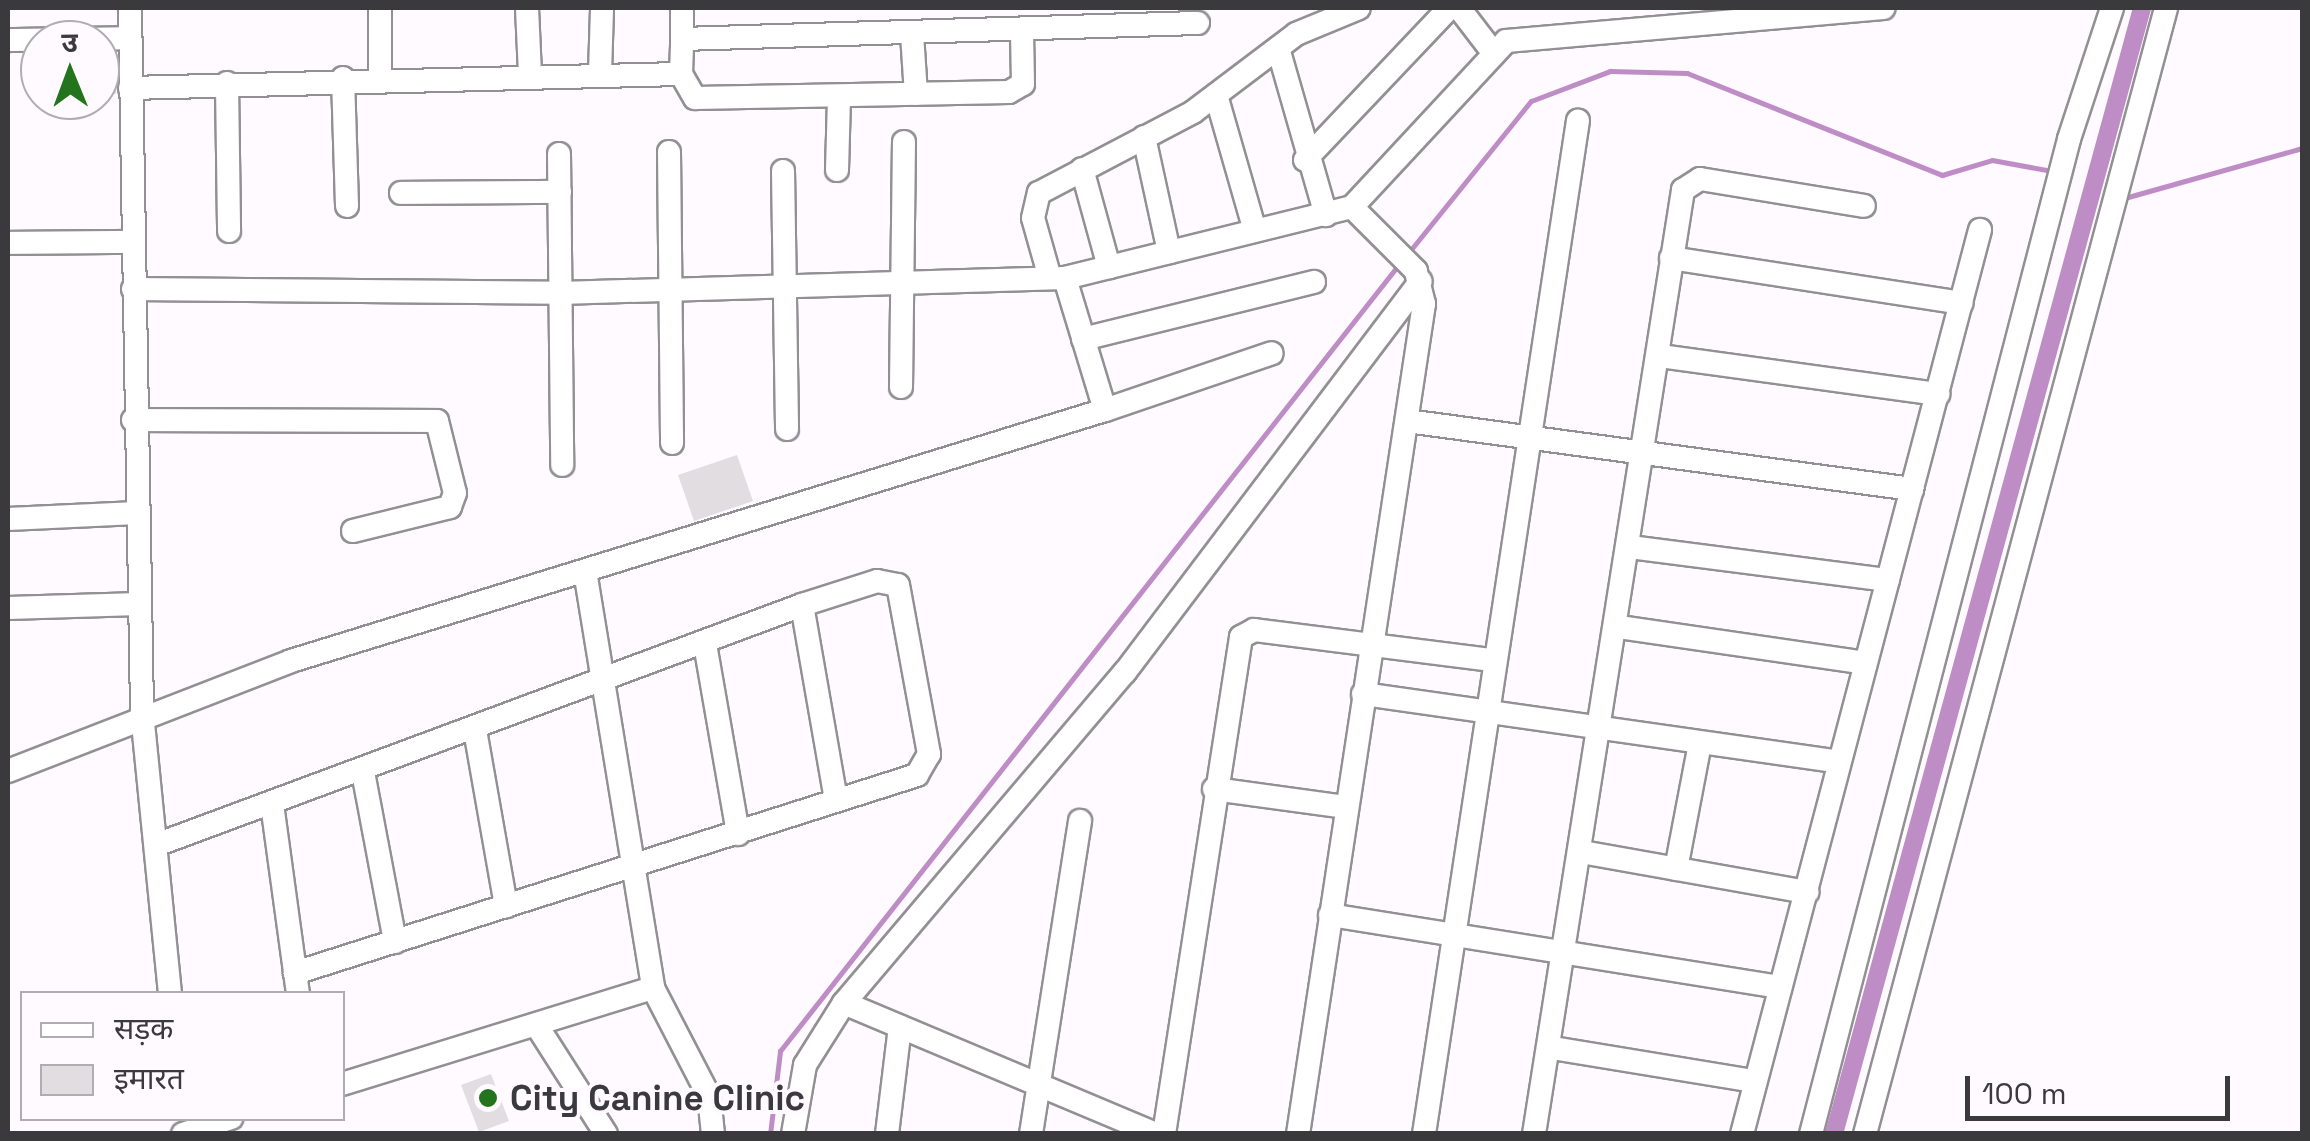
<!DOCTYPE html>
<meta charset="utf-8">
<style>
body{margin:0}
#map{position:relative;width:2310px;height:1141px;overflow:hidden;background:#fefaff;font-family:"Space Grotesk","Noto Sans Devanagari",sans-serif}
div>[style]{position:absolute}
.stream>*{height:5px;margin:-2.5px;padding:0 2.5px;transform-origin:2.5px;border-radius:2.5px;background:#bf8dc6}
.canal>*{height:18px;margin:-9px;padding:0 9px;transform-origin:9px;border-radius:9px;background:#bf8dc6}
.building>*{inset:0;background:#e1dde1}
.roads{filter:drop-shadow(2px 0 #939094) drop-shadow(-2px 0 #939094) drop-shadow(0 2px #939094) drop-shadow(0 -2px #939094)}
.minor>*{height:22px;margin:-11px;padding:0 11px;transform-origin:11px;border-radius:11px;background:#fff}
.dots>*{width:28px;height:28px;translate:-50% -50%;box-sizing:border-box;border:5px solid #fefaff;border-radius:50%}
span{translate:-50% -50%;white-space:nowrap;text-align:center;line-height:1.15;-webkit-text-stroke:8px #fefaff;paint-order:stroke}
.poi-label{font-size:35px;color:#3a393b;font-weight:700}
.left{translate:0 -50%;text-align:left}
.frame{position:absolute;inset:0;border:10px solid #3a393b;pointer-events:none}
.legend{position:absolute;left:20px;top:991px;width:325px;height:130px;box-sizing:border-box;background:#fefaff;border:2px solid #b0adb1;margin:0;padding:12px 18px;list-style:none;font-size:30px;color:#3a393b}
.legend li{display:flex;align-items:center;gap:20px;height:50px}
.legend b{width:50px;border:2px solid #b0adb1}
.north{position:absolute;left:20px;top:20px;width:100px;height:100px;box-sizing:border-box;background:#fefaff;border:2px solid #b0adb1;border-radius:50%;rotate:359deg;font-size:28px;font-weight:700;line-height:40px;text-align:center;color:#3a393b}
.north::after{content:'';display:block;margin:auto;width:35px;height:45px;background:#23741c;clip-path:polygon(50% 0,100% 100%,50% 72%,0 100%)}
.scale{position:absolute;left:1965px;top:1076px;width:265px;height:45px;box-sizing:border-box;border:5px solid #3a393b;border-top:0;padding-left:12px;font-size:30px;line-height:35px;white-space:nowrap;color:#3a393b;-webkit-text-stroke:8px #fefaff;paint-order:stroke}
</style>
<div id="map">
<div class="stream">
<div style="left:2128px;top:197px;width:181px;rotate:-15.7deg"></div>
<div style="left:1409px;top:252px;width:194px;rotate:-51.1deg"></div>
<div style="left:1531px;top:101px;width:85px;rotate:-20.8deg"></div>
<div style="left:1610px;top:71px;width:77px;rotate:1.5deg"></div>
<div style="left:1687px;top:73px;width:275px;rotate:21.8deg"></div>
<div style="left:1942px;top:175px;width:52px;rotate:-16.7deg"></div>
<div style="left:1992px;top:160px;width:61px;rotate:10.4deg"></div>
<div style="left:770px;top:1134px;width:84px;rotate:-83.1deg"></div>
<div style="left:780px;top:1051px;width:1001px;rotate:-51.81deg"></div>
</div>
<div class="canal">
<div style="left:1834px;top:1134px;width:1167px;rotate:-74.7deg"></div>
</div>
<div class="building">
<div style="clip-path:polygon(100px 55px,116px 56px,116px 94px,100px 93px)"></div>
<div style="clip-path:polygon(737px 455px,753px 501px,694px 521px,678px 475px)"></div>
<div style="clip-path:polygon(491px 1074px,509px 1121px,479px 1132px,461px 1085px)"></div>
</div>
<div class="roads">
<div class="minor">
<div style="left:130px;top:8px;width:705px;rotate:89.02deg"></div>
<div style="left:142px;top:713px;width:282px;rotate:84.3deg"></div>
<div style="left:380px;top:8px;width:69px;rotate:90deg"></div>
<div style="left:527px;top:8px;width:66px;rotate:87.4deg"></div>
<div style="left:1459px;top:8px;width:54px;rotate:52.5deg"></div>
<div style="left:912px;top:34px;width:60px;rotate:86.2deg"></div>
<div style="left:682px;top:39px;width:31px;rotate:-90deg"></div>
<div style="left:8px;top:40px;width:122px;rotate:-0.9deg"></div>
<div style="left:1278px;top:48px;width:174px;rotate:74deg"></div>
<div style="left:600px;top:73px;width:65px;rotate:-88.2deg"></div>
<div style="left:681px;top:74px;width:28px;rotate:60deg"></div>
<div style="left:695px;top:98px;width:314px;rotate:-1.1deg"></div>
<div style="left:1009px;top:92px;width:16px;rotate:-30deg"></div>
<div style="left:1023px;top:84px;width:54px;rotate:-91.1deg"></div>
<div style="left:343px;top:78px;width:128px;rotate:88.2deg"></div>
<div style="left:227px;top:83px;width:148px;rotate:89.2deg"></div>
<div style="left:130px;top:88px;width:551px;rotate:-1.46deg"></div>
<div style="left:681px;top:74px;width:35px;rotate:-88deg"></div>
<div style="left:682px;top:39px;width:516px;rotate:-1.78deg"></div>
<div style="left:1216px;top:95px;width:141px;rotate:74deg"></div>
<div style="left:1144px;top:137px;width:118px;rotate:77.7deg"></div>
<div style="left:669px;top:152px;width:291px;rotate:89.4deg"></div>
<div style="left:559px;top:154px;width:311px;rotate:89.4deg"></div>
<div style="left:1305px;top:160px;width:209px;rotate:-46.5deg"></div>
<div style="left:1082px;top:169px;width:102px;rotate:74.6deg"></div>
<div style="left:837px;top:170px;width:73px;rotate:-88.4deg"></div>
<div style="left:783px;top:171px;width:258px;rotate:89.1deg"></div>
<div style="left:401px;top:193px;width:159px;rotate:-0.4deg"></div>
<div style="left:8px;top:243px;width:124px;rotate:-0.5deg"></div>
<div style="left:1671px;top:258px;width:294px;rotate:8.8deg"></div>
<div style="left:1050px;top:278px;width:62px;rotate:-105.8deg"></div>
<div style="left:1033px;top:218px;width:26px;rotate:-77deg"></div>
<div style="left:1039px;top:193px;width:174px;rotate:-27.7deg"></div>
<div style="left:1193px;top:112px;width:129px;rotate:-37.1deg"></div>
<div style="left:1296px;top:34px;width:68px;rotate:-22.4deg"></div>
<div style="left:133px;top:289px;width:427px;rotate:0.5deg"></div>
<div style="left:560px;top:293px;width:505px;rotate:-1.7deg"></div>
<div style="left:1065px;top:278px;width:296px;rotate:-13.9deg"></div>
<div style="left:1352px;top:207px;width:226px;rotate:-47.1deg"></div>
<div style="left:1506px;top:41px;width:379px;rotate:-5deg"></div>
<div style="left:1083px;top:339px;width:238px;rotate:-13.9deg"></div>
<div style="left:1660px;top:356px;width:281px;rotate:7.8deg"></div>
<div style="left:901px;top:387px;width:245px;rotate:-89.3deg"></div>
<div style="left:1105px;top:410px;width:176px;rotate:-18.8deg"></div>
<div style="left:133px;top:420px;width:304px;rotate:0.2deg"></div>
<div style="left:437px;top:421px;width:74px;rotate:76deg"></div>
<div style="left:455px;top:493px;width:15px;rotate:110deg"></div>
<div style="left:450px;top:507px;width:100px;rotate:166.1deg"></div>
<div style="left:1407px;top:421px;width:510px;rotate:7.67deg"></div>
<div style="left:8px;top:519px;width:129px;rotate:-2.7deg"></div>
<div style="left:1630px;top:547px;width:260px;rotate:7.3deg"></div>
<div style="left:585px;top:571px;width:423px;rotate:80.7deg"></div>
<div style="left:653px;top:988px;width:122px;rotate:62.6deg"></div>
<div style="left:709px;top:1096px;width:38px;rotate:84deg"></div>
<div style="left:802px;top:605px;width:198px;rotate:80.1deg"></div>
<div style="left:8px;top:608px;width:131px;rotate:-1.7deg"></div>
<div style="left:1619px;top:627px;width:249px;rotate:8.3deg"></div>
<div style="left:705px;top:644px;width:193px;rotate:80.1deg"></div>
<div style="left:1363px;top:694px;width:478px;rotate:8.1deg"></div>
<div style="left:475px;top:730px;width:179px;rotate:80deg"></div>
<div style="left:8px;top:771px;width:304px;rotate:-21.2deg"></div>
<div style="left:291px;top:661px;width:852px;rotate:-17.14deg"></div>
<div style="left:1105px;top:410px;width:138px;rotate:-106.9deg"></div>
<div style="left:363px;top:772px;width:173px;rotate:79.3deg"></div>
<div style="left:1214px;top:789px;width:132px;rotate:7.8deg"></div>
<div style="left:272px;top:804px;width:192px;rotate:82.2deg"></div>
<div style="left:156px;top:845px;width:689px;rotate:-20.38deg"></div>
<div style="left:802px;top:605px;width:79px;rotate:-17.7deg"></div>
<div style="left:877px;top:581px;width:21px;rotate:11deg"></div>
<div style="left:898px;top:585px;width:172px;rotate:79.6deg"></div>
<div style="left:929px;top:754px;width:24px;rotate:120deg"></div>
<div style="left:917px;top:775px;width:653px;rotate:162.34deg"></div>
<div style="left:1582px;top:852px;width:229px;rotate:10.1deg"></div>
<div style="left:1676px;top:869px;width:128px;rotate:-79.2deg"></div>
<div style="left:1330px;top:915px;width:456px;rotate:9.1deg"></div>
<div style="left:844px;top:1003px;width:338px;rotate:22.8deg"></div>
<div style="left:537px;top:1026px;width:128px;rotate:57.4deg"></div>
<div style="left:1552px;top:1048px;width:204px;rotate:9.3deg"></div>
<div style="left:342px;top:1084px;width:325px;rotate:-17.2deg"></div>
<div style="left:183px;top:1134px;width:51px;rotate:-18.4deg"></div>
<div style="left:793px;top:1134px;width:70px;rotate:-80.1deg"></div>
<div style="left:805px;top:1065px;width:73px;rotate:-57.8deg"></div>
<div style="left:844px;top:1003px;width:434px;rotate:-49.7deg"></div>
<div style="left:1125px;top:672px;width:490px;rotate:-52.9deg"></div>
<div style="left:887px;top:1134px;width:108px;rotate:-83.1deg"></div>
<div style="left:1031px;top:1134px;width:317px;rotate:-81.1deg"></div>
<div style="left:1164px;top:1134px;width:503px;rotate:-81.19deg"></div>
<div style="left:1241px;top:637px;width:15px;rotate:-28deg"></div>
<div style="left:1254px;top:630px;width:239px;rotate:7.2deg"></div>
<div style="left:1298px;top:1134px;width:840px;rotate:-81.37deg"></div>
<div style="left:1424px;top:304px;width:34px;rotate:-104deg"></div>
<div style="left:1416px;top:271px;width:91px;rotate:-135deg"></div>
<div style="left:1424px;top:1134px;width:1025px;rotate:-81.36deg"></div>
<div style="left:1534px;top:1134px;width:956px;rotate:-81.03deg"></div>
<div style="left:1683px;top:190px;width:20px;rotate:-33deg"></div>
<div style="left:1700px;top:179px;width:166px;rotate:9.3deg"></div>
<div style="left:1742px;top:1134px;width:935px;rotate:-75.25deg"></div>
<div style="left:1811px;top:1134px;width:1028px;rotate:-75.46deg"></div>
<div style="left:2069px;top:139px;width:138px;rotate:-71.8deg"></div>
<div style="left:1865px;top:1134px;width:1166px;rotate:-75.03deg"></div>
</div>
</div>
<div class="dots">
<div style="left:488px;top:1098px;background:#23741c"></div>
</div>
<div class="poi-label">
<span class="left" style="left:510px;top:1098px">City Canine Clinic</span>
</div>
<div class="frame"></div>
<ul class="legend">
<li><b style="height:12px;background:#fff"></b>सड़क</li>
<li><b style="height:28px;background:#e1dde1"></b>इमारत</li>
</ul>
<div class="north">उ</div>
<div class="scale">100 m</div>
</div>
